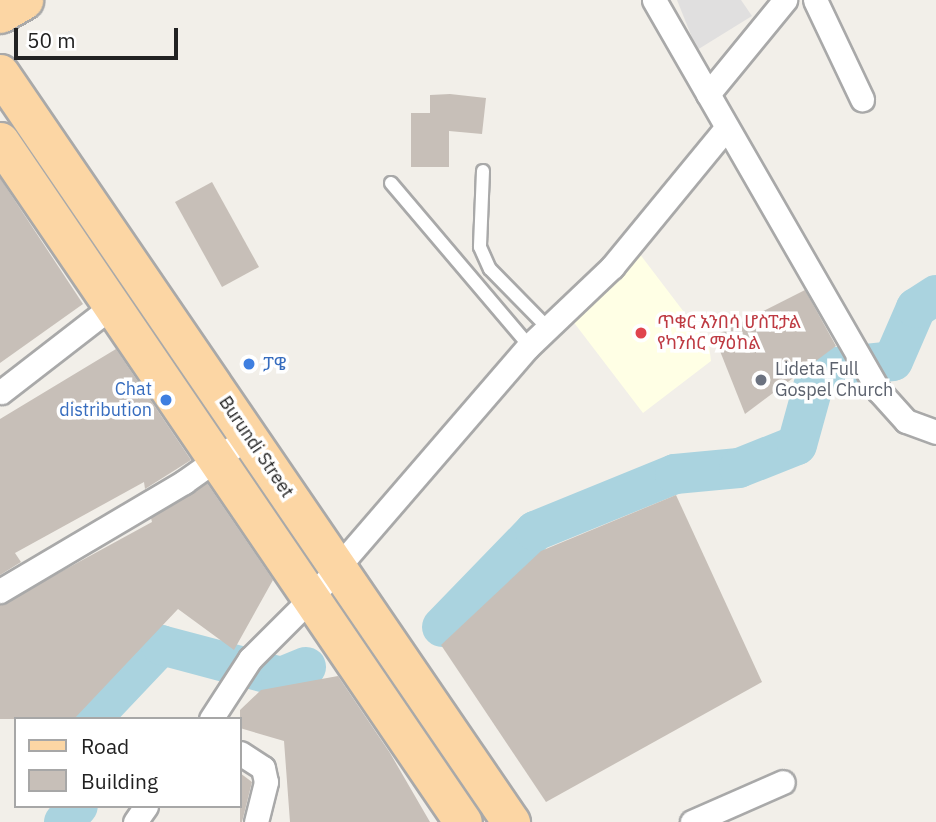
<!DOCTYPE html>
<meta charset="utf-8">
<style>
body{margin:0}
#map{position:relative;width:936px;height:822px;overflow:hidden;background:#f2efe9;font-family:"IBM Plex Sans","Noto Sans Ethiopic",sans-serif}
div>[style]{position:absolute}
.residential>*{inset:0;background:#e0dfdf}
.education>*{inset:0;background:#ffffe5}
.river>*{height:40px;margin:-20px;padding:0 20px;transform-origin:20px;border-radius:20px;background:#aad3df}
.building>*{inset:0;background:#c7bfb8}
.roads{filter:drop-shadow(2px 0 #a9a9a9) drop-shadow(-2px 0 #a9a9a9) drop-shadow(0 2px #a9a9a9) drop-shadow(0 -2px #a9a9a9)}
.service>*{height:12px;margin:-6px;padding:0 6px;transform-origin:6px;border-radius:6px;background:#fff}
.minor>*{height:23px;margin:-11.5px;padding:0 11.5px;transform-origin:11.5px;border-radius:11.5px;background:#fff}
.primary>*{height:37px;margin:-18.5px;padding:0 18.5px;transform-origin:18.5px;border-radius:18.5px;background:#fcd6a4}
.dots>*{width:19px;height:19px;translate:-50% -50%;box-sizing:border-box;border:4px solid #fff;border-radius:50%}
span{translate:-50% -50%;white-space:nowrap;text-align:center;line-height:1.15;-webkit-text-stroke:7px #fff;paint-order:stroke}
.health-label{font-size:18px;color:#be3a42}
.left{translate:0 -50%;text-align:left}
.shop-label{font-size:18px;color:#366cbe}
.right{translate:-100% -50%;text-align:right}
.worship-label{font-size:18px;color:#5b616d}
.street-label{font-size:18px;color:#222}
.legend{position:absolute;left:14px;top:717px;width:228px;height:91px;box-sizing:border-box;background:#fff;border:2px solid #a7a7a7;margin:0;padding:9px 12px;list-style:none;font-size:21px;color:#222}
.legend li{display:flex;align-items:center;gap:14px;height:35px}
.legend b{width:35px;border:2px solid #a7a7a7}
.scale{position:absolute;left:14px;top:28px;width:164px;height:32px;box-sizing:border-box;border:4px solid #222;border-top:0;padding-left:9px;font-size:21px;line-height:24px;white-space:nowrap;color:#222;-webkit-text-stroke:5px #fff;paint-order:stroke}
</style>
<div id="map">
<div class="residential">
<div style="clip-path:polygon(677px 0,741px 0,752px 16px,697px 50px)"></div>
</div>
<div class="education">
<div style="clip-path:polygon(639px 253px,709px 345px,711px 361px,643px 413px,572px 320px)"></div>
</div>
<div class="river">
<div style="left:442px;top:627px;width:134px;rotate:-45.9deg"></div>
<div style="left:535px;top:531px;width:151px;rotate:-22.2deg"></div>
<div style="left:675px;top:474px;width:64px;rotate:-5.4deg"></div>
<div style="left:739px;top:468px;width:62px;rotate:-21.6deg"></div>
<div style="left:797px;top:445px;width:79px;rotate:-74.6deg"></div>
<div style="left:818px;top:369px;width:75px;rotate:-6.1deg"></div>
<div style="left:893px;top:361px;width:58px;rotate:-66.5deg"></div>
<div style="left:916px;top:308px;width:24px;rotate:-33deg"></div>
<div style="left:91px;top:719px;width:102px;rotate:-46.6deg"></div>
<div style="left:161px;top:645px;width:124px;rotate:14.9deg"></div>
<div style="left:281px;top:677px;width:27px;rotate:-22deg"></div>
<div style="left:64px;top:822px;width:21px;rotate:-49deg"></div>
</div>
<div class="building">
<div style="clip-path:polygon(450px 94px,486px 98px,482px 134px,449px 131px,449px 167px,411px 167px,411px 113px,430px 113px,430px 95px)"></div>
<div style="clip-path:polygon(0 178px,83px 304px,0 363px)"></div>
<div style="clip-path:polygon(212px 182px,259px 267px,222px 287px,175px 202px)"></div>
<div style="clip-path:polygon(805px 290px,836px 346px,745px 414px,714px 336px)"></div>
<div style="clip-path:polygon(116px 349px,191px 460px,145px 489px,144px 482px,15px 553px,21px 562px,0 575px,0 419px)"></div>
<div style="clip-path:polygon(207px 483px,273px 580px,234px 650px,178px 609px,74px 719px,0 719px,0 605px,152px 522px,151px 518px)"></div>
<div style="clip-path:polygon(676px 495px,762px 682px,546px 802px,441px 645px,541px 551px)"></div>
<div style="clip-path:polygon(338px 676px,390px 753px,430px 822px,290px 822px,284px 741px,240px 728px,240px 710px,261px 690px)"></div>
<div style="clip-path:polygon(240px 773px,252px 782px,242px 822px,240px 822px)"></div>
</div>
<div class="roads">
<div class="service">
<div style="left:483px;top:171px;width:76px;rotate:92.3deg"></div>
<div style="left:480px;top:247px;width:24px;rotate:66deg"></div>
<div style="left:490px;top:269px;width:83px;rotate:45.5deg"></div>
<div style="left:391px;top:183px;width:214px;rotate:49.7deg"></div>
</div>
<div class="minor">
<div style="left:654px;top:0;width:451px;rotate:60.1deg"></div>
<div style="left:879px;top:391px;width:40px;rotate:48deg"></div>
<div style="left:906px;top:421px;width:32px;rotate:20deg"></div>
<div style="left:815px;top:0;width:110px;rotate:64.6deg"></div>
<div style="left:708px;top:94px;width:122px;rotate:-50.7deg"></div>
<div style="left:1px;top:392px;width:139px;rotate:-37.7deg"></div>
<div style="left:0;top:591px;width:214px;rotate:-30.6deg"></div>
<div style="left:184px;top:482px;width:80px;rotate:-35.3deg"></div>
<div style="left:211px;top:719px;width:72px;rotate:-57deg"></div>
<div style="left:250px;top:659px;width:88px;rotate:-45deg"></div>
<div style="left:312px;top:597px;width:332px;rotate:-49.2deg"></div>
<div style="left:529px;top:346px;width:115px;rotate:-43.6deg"></div>
<div style="left:612px;top:267px;width:180px;rotate:-50.6deg"></div>
<div style="left:240px;top:753px;width:27px;rotate:33deg"></div>
<div style="left:263px;top:768px;width:14px;rotate:78deg"></div>
<div style="left:266px;top:782px;width:41px;rotate:104deg"></div>
<div style="left:135px;top:822px;width:19px;rotate:-55deg"></div>
<div style="left:692px;top:822px;width:99px;rotate:-23.7deg"></div>
</div>
<div class="primary">
<div style="left:0;top:14px;width:28px;rotate:-30deg"></div>
<div style="left:0;top:73px;width:907px;rotate:55.7deg"></div>
<div style="left:0;top:141px;width:823px;rotate:55.79deg"></div>
</div>
</div>
<div class="dots">
<div style="left:641px;top:333px;background:#e0444e"></div>
<div style="left:249px;top:364px;background:#3f7fe0"></div>
<div style="left:761px;top:380px;background:#6b7280"></div>
<div style="left:166px;top:400px;background:#3f7fe0"></div>
</div>
<div class="health-label">
<span class="left" style="left:657px;top:333px">ጥቁር አንበሳ ሆስፒታል<br>የካንሰር ማዕከል</span>
</div>
<div class="shop-label">
<span class="left" style="left:263px;top:364px">ፓዌ</span>
<span class="right" style="left:152px;top:400px">Chat<br>distribution</span>
</div>
<div class="worship-label">
<span class="left" style="left:775px;top:380px">Lideta Full<br>Gospel Church</span>
</div>
<div class="street-label">
<span style="left:256px;top:447px;rotate:56deg">Burundi Street</span>
</div>
<ul class="legend">
<li><b style="height:9px;background:#fcd6a4"></b>Road</li>
<li><b style="height:19px;background:#c7bfb8"></b>Building</li>
</ul>
<div class="scale">50 m</div>
</div>
